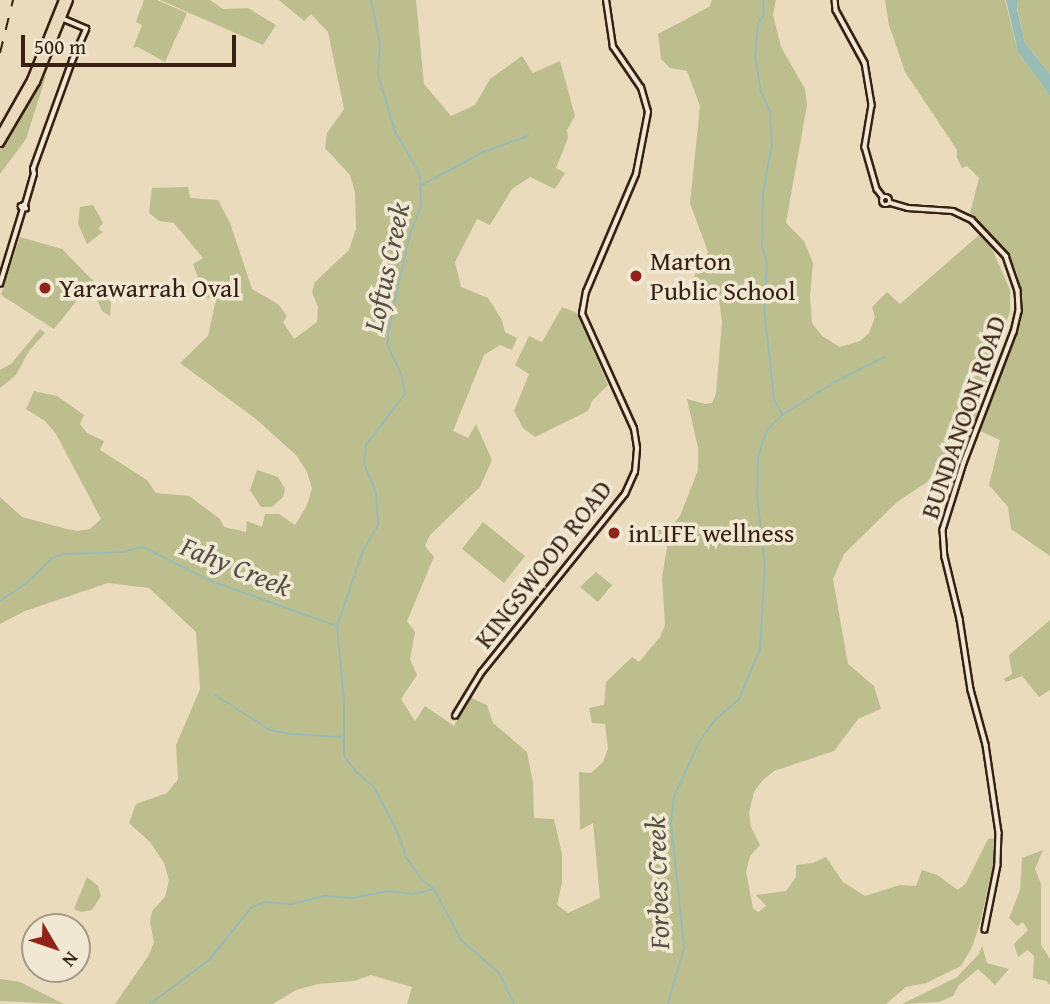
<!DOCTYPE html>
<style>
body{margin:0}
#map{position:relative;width:1050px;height:1004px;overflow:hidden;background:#eadbbd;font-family:"Gentium Book Plus",serif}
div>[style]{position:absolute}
.green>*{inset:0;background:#bdbe8d}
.water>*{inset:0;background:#98bbb5}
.stream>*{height:2px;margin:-1px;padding:0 1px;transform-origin:1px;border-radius:1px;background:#98bbb5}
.roads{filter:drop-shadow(2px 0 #382113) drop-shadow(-2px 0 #382113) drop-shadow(0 2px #382113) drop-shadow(0 -2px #382113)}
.secondary>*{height:3.5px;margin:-1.75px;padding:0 1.75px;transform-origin:1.75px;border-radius:1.75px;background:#f1e8d4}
.secondary>.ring{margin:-1.75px;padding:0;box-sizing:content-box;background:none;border:3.5px solid #f1e8d4;border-radius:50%}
.highway>*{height:6px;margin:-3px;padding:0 3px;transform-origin:3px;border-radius:3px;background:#eadbbd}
.rail>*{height:2px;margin-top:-1px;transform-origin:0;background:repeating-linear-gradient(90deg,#382113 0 12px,transparent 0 24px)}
.dots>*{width:19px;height:19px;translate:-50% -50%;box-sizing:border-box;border:4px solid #f1e8d4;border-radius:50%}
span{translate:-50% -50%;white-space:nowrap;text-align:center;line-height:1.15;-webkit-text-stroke:7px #f1e8d4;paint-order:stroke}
.poi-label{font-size:26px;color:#382113}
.left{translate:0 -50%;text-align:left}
.street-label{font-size:26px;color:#382113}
.water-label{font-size:28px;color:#554f44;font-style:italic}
.north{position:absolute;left:21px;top:913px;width:70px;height:70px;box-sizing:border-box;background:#f1e8d4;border:2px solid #a79887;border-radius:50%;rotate:129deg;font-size:19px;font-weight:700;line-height:28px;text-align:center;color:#382113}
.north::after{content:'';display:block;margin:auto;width:24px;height:32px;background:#8f2418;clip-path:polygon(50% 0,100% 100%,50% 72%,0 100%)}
.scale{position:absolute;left:21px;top:35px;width:215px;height:32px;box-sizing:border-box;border:4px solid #382113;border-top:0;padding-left:9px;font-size:21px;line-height:24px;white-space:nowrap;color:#382113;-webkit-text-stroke:5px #f1e8d4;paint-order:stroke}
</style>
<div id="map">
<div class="green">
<div style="clip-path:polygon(144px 0,157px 0,187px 13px,165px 62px,138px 47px,133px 48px,142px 25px,136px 22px)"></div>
<div style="clip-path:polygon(160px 0,210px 0,223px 9px,248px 8px,276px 25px,263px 45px)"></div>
<div style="clip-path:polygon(279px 0,416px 0,424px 84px,451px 116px,475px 105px,490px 79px,522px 56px,533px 73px,560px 61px,575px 116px,567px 130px,568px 138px,556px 168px,565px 173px,555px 189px,530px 177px,512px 189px,490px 225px,477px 219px,455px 262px,461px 287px,488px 298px,502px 320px,505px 332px,517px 338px,512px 350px,500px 345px,484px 355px,453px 431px,468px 438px,476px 424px,492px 460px,480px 487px,430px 535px,425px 546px,434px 557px,407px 621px,415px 632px,410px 659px,417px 675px,401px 699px,415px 721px,425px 706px,454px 726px,469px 697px,487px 705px,493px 723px,527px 752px,533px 783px,534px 818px,554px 819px,562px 854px,562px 883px,557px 905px,568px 913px,600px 898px,593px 823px,580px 830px,579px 772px,591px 773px,603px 762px,608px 749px,605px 724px,592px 723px,589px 708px,604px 705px,606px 682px,632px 657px,639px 662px,660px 637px,665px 625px,662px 578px,668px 541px,648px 536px,646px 530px,653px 522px,668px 531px,680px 516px,698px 470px,698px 448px,687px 399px,705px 404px,712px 403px,716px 394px,722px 322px,719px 299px,709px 291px,689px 294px,692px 280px,708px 252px,690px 203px,700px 106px,687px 71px,670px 68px,661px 59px,658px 34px,709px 7px,712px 0,776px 0,773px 15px,781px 47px,805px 89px,807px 105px,786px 223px,804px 241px,813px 263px,810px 296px,812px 323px,822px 336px,840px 347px,860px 341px,869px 333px,875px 317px,872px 307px,887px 292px,900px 304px,979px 235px,992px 249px,1010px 290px,1010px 311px,959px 469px,940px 467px,927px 482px,897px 502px,844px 554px,833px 579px,848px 664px,874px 686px,881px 709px,858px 719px,834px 751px,774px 771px,762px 781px,754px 792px,749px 813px,751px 827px,760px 845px,750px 856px,746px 872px,753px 908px,758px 912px,766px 906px,756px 895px,786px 891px,796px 877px,796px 865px,813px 863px,826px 857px,843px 882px,865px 896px,900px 885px,916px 886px,922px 870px,937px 875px,958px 890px,966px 883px,988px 839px,995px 838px,994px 861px,980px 923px,972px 947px,961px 966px,926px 983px,906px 987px,886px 1004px,407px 1004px,412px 987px,371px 975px,354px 981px,318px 984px,296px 990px,273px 1004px,115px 1004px,149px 955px,154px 942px,150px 922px,152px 911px,165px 897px,169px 880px,164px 863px,150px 842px,129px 823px,136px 804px,167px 793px,178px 779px,176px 745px,200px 689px,196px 632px,149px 588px,108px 583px,25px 611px,0 624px,0 497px,22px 517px,63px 528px,77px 531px,90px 529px,101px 519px,56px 434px,45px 421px,26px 409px,34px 391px,57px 396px,84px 415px,80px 424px,87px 433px,104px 441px,100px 450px,147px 480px,156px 493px,189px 496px,220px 519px,224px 527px,246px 532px,247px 521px,262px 527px,265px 514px,279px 514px,295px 525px,306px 507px,312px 489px,307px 472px,297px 456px,256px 419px,180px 363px,208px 336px,216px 299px,205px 298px,193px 264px,203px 258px,174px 223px,159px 221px,149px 213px,152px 188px,188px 187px,190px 198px,218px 200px,230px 223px,252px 289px,278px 304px,287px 316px,283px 322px,294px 339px,317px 322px,318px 307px,312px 292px,315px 282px,349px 250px,356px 229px,355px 192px,350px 175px,325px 148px,327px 133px,344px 109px,328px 32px,311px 14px,304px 21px)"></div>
<div style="clip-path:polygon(885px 0,1005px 0,1018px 52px,1050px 96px,1050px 556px,1011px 529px,1008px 507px,989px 485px,1000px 440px,980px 431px,1021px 321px,1021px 297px,1017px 273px,1008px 254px,970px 213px,979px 178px,967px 166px,962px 168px,957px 158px,957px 150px,905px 72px,889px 25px)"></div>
<div style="clip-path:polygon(1018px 0,1050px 0,1050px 74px,1025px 43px,1017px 8px)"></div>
<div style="clip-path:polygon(47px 73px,26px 139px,0 174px,0 151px)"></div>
<div style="clip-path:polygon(93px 205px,103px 223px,98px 229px,103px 232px,87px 244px,78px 224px,80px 207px)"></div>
<div style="clip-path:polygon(20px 237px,62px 249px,106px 294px,111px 303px,110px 316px,102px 311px,95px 295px,86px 289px,54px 329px,1px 295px)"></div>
<div style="clip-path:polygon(562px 307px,577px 313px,608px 385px,592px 401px,588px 411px,535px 437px,523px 428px,514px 411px,529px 374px,515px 365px,529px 336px,542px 342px)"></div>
<div style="clip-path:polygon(40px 329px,45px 333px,29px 351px,16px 375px,0 388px,0 370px,11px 364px)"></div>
<div style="clip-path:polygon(257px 470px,278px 477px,285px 489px,283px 497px,272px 507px,261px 507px,250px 490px)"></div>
<div style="clip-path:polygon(483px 522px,525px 556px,504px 583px,462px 549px)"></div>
<div style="clip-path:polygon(596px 572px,612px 585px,598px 602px,580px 587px)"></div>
<div style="clip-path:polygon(1050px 620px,1050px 690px,1039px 697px,1022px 676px,1006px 682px,1004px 679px,1012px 674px,1009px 655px)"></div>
<div style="clip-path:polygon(1043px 850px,1035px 869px,1041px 884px,1041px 945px,1050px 959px,1050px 985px,1046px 981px,1033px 978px,1034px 956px,1028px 950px,1018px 957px,1014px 944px,1028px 930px,1023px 922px,1017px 926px,1009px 918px,1020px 890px,1022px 858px)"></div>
<div style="clip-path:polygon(87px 877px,98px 886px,101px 896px,92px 910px,81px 912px,74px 909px)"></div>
<div style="clip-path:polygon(982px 946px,987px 963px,1009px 969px,995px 985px,978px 969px,959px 985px,953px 996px,939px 1002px,902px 1004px,957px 977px,979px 954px)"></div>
<div style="clip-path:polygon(0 979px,20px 982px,64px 1004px,0 1001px)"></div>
</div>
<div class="water">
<div style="clip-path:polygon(1006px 0,1018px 0,1017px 9px,1025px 43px,1050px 74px,1050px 96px,1018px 52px)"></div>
</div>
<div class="stream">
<div style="left:371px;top:0;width:45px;rotate:78.4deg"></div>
<div style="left:380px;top:44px;width:31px;rotate:94deg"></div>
<div style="left:378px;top:75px;width:59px;rotate:73.1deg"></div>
<div style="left:395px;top:131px;width:51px;rotate:60.4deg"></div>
<div style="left:420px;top:175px;width:31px;rotate:88deg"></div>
<div style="left:421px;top:206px;width:34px;rotate:111deg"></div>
<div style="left:409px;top:238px;width:96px;rotate:102.6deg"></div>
<div style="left:388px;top:332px;width:14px;rotate:90deg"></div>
<div style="left:388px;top:346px;width:33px;rotate:65deg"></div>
<div style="left:402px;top:376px;width:18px;rotate:81deg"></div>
<div style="left:405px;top:394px;width:64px;rotate:127.4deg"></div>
<div style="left:366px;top:445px;width:18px;rotate:96deg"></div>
<div style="left:364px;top:463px;width:32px;rotate:68deg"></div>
<div style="left:376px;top:493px;width:32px;rotate:86deg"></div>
<div style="left:378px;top:525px;width:30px;rotate:120deg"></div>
<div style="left:363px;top:551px;width:79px;rotate:109.1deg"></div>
<div style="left:337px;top:626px;width:74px;rotate:84.6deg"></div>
<div style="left:344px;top:700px;width:56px;rotate:90deg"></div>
<div style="left:344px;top:756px;width:20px;rotate:53deg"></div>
<div style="left:356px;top:772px;width:23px;rotate:40deg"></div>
<div style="left:374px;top:787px;width:50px;rotate:62.4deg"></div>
<div style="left:397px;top:831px;width:28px;rotate:71deg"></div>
<div style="left:406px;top:857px;width:29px;rotate:55deg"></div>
<div style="left:423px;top:881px;width:14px;rotate:36deg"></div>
<div style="left:434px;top:889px;width:58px;rotate:62.1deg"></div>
<div style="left:461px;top:940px;width:50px;rotate:41deg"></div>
<div style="left:499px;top:973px;width:34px;rotate:64deg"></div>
<div style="left:763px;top:0;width:14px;rotate:86deg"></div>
<div style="left:764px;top:14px;width:11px;rotate:124deg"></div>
<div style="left:758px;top:23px;width:32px;rotate:95deg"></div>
<div style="left:755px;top:55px;width:37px;rotate:81deg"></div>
<div style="left:761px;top:92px;width:21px;rotate:65deg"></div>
<div style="left:770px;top:111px;width:33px;rotate:87deg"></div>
<div style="left:772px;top:144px;width:50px;rotate:100.4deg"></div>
<div style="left:763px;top:193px;width:53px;rotate:91.1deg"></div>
<div style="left:762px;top:246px;width:17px;rotate:73deg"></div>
<div style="left:767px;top:262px;width:45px;rotate:93.8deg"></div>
<div style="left:764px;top:307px;width:93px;rotate:83.8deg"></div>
<div style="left:774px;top:399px;width:18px;rotate:63deg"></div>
<div style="left:422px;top:185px;width:69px;rotate:-28.4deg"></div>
<div style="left:483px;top:152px;width:48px;rotate:-19.6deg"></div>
<div style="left:0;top:601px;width:34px;rotate:-34deg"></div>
<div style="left:28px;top:582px;width:34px;rotate:-45deg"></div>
<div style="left:52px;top:558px;width:14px;rotate:-17deg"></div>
<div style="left:65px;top:554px;width:57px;rotate:-2deg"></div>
<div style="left:122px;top:552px;width:22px;rotate:-13deg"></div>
<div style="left:143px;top:547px;width:76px;rotate:26.6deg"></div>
<div style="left:211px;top:581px;width:134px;rotate:19.7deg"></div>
<div style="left:215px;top:695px;width:65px;rotate:32.5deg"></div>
<div style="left:270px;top:730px;width:21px;rotate:11deg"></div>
<div style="left:291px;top:734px;width:52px;rotate:3.3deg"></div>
<div style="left:150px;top:1004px;width:74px;rotate:-36.7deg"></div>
<div style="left:209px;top:960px;width:67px;rotate:-51.1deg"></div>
<div style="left:251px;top:908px;width:14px;rotate:-25deg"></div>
<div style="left:264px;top:902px;width:28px;rotate:4deg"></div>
<div style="left:292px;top:904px;width:34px;rotate:-14deg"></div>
<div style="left:325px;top:896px;width:27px;rotate:4deg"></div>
<div style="left:352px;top:898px;width:37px;rotate:-11deg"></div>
<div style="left:388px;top:891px;width:25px;rotate:7deg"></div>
<div style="left:413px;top:894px;width:22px;rotate:-13deg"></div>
<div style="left:668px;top:1004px;width:58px;rotate:-74.1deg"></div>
<div style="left:684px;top:948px;width:127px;rotate:-95.9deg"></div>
<div style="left:671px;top:822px;width:25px;rotate:-83deg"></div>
<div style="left:674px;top:797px;width:60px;rotate:-65.6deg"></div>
<div style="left:699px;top:742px;width:27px;rotate:-54deg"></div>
<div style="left:715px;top:720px;width:32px;rotate:-41deg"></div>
<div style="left:739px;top:699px;width:54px;rotate:-67.2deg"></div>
<div style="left:760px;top:649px;width:83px;rotate:-86.6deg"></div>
<div style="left:765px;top:566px;width:69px;rotate:-96.6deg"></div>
<div style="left:757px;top:497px;width:40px;rotate:-88.6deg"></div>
<div style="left:758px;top:457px;width:28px;rotate:-72deg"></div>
<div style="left:767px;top:430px;width:21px;rotate:-45deg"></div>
<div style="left:782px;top:415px;width:62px;rotate:-31.9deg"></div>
<div style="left:835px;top:382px;width:56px;rotate:-26.6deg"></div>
</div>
<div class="roads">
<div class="secondary">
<div style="left:835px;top:0;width:10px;rotate:84deg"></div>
<div style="left:836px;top:10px;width:60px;rotate:61.3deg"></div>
<div style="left:865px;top:63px;width:43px;rotate:80.5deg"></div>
<div style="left:872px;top:105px;width:43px;rotate:99.5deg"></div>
<div style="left:865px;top:147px;width:44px;rotate:74.1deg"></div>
<div style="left:877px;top:189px;width:10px;rotate:53deg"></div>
<div class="ring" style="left:881.5px;top:196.5px;width:5.5px;height:5.5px"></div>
<div style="left:891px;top:203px;width:18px;rotate:16deg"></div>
<div style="left:908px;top:208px;width:45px;rotate:3.8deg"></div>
<div style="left:953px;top:211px;width:21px;rotate:25deg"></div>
<div style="left:972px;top:220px;width:50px;rotate:46.6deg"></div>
<div style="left:1006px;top:256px;width:36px;rotate:71deg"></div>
<div style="left:1018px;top:290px;width:21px;rotate:87deg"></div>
<div style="left:1019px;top:311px;width:22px;rotate:103deg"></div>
<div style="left:1014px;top:332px;width:140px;rotate:110.9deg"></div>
<div style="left:964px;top:463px;width:70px;rotate:107.4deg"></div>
<div style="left:943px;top:530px;width:27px;rotate:86deg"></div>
<div style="left:945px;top:557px;width:64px;rotate:76.4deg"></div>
<div style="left:960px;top:619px;width:72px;rotate:81.2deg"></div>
<div style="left:971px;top:690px;width:57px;rotate:74.7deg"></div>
<div style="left:986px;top:745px;width:89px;rotate:81.6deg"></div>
<div style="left:999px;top:833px;width:32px;rotate:92deg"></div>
<div style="left:998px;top:865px;width:66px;rotate:101.3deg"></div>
<div style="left:24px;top:205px;width:4px;rotate:56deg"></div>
<div style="left:26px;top:208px;width:3px;rotate:162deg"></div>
<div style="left:23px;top:209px;width:3px;rotate:-135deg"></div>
<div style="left:21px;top:207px;width:4px;rotate:-34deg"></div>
<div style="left:25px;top:205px;width:32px;rotate:-74deg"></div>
<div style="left:34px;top:174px;width:5px;rotate:-101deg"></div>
<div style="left:33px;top:169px;width:115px;rotate:-70.1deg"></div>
<div style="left:72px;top:61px;width:35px;rotate:-66deg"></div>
<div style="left:86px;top:29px;width:26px;rotate:-157deg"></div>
<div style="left:0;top:284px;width:78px;rotate:-73deg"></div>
<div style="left:455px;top:716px;width:50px;rotate:-58.8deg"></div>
<div style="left:481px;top:673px;width:230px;rotate:-51.2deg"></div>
<div style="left:625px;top:494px;width:24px;rotate:-66deg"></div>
<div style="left:635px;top:472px;width:24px;rotate:-85deg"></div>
<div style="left:637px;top:448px;width:19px;rotate:-99deg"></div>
<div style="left:634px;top:429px;width:126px;rotate:-114.3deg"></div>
<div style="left:582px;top:314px;width:22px;rotate:-80deg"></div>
<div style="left:586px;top:292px;width:128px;rotate:-67deg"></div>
<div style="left:636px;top:174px;width:63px;rotate:-79deg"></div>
<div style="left:648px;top:112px;width:25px;rotate:-106deg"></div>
<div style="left:641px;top:88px;width:50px;rotate:-124.3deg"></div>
<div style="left:613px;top:47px;width:48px;rotate:-98.5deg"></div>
</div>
<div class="highway">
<div style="left:0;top:135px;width:63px;rotate:-60.6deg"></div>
<div style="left:31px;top:80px;width:86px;rotate:-68.2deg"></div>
<div style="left:0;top:143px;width:71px;rotate:-59.5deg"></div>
<div style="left:36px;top:82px;width:88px;rotate:-68.1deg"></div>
</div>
</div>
<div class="rail">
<div style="left:0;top:53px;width:55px;rotate:-76.2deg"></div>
</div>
<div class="dots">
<div style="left:636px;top:276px;background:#8f2418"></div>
<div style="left:45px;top:288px;background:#8f2418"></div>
<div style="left:614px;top:533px;background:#8f2418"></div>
</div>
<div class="poi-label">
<span class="left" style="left:650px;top:276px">Marton<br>Public School</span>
<span class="left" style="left:59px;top:288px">Yarawarrah Oval</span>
<span class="left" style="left:628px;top:533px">inLIFE wellness</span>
</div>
<div class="street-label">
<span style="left:963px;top:417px;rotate:-71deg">BUNDANOON ROAD</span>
<span style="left:543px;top:564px;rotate:-52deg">KINGSWOOD ROAD</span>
</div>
<div class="water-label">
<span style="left:386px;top:267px;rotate:-78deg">Loftus Creek</span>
<span style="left:236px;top:566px;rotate:22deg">Fahy Creek</span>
<span style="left:657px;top:883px;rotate:-92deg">Forbes Creek</span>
</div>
<div class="north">N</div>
<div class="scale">500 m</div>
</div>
